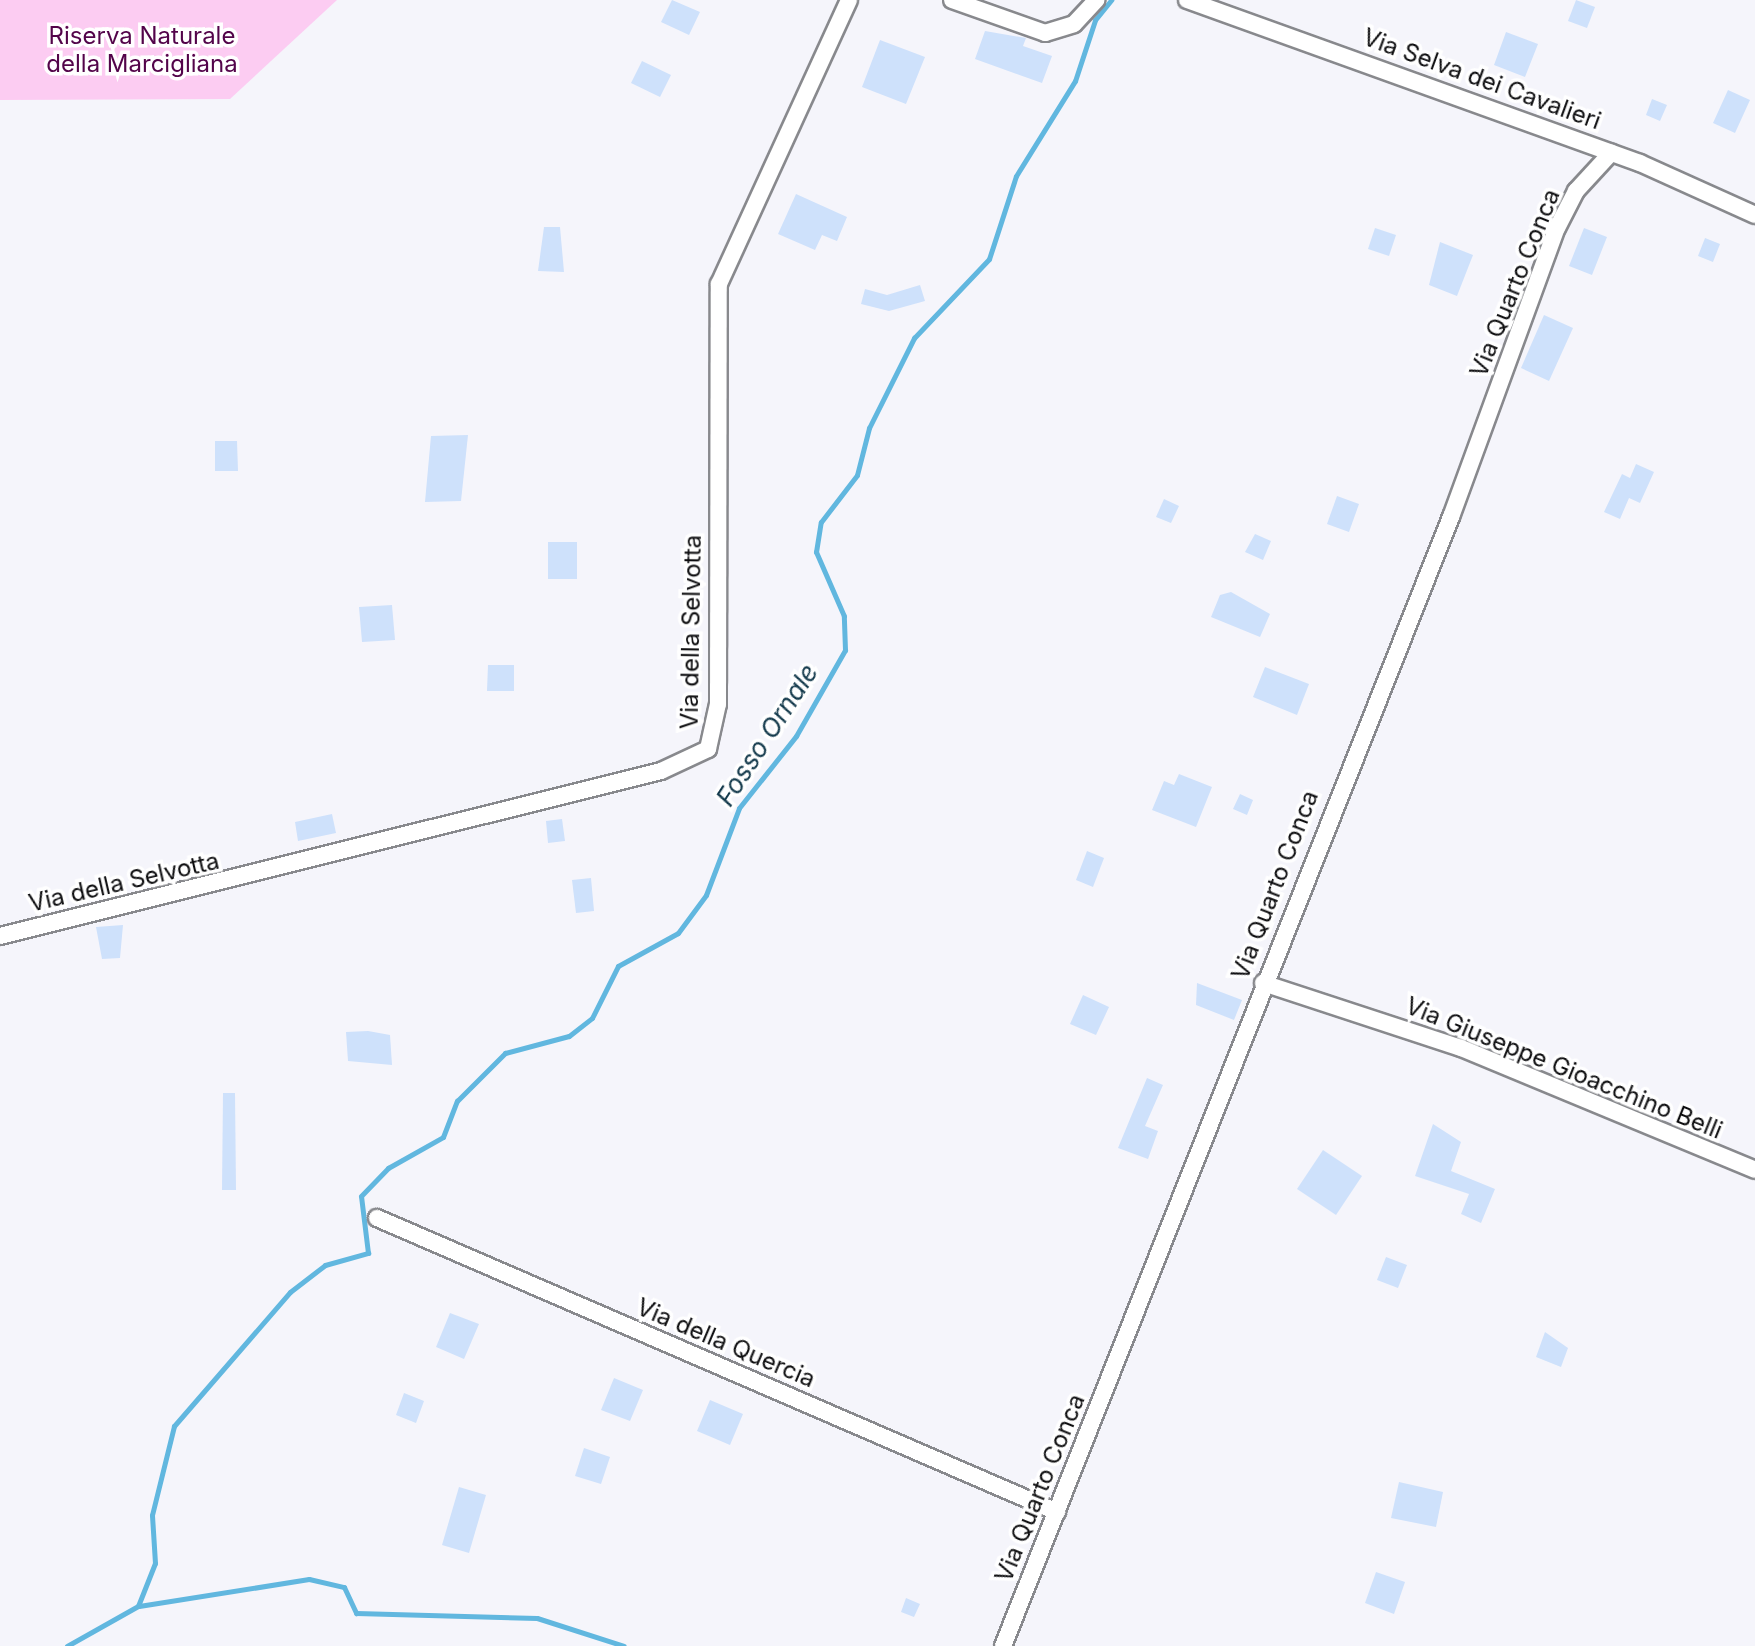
<!DOCTYPE html>
<style>
body{margin:0}
#map{position:relative;width:1755px;height:1646px;overflow:hidden;background:#f5f5fb;font-family:Inter,sans-serif}
div>[style]{position:absolute}
.green>*{inset:0;background:#fcccf2}
.stream>*{height:5px;margin:-2.5px;padding:0 2.5px;transform-origin:2.5px;border-radius:2.5px;background:#61b7df}
.building>*{inset:0;background:#cee1fb}
.roads{filter:drop-shadow(2px 0 #88898d) drop-shadow(-2px 0 #88898d) drop-shadow(0 2px #88898d) drop-shadow(0 -2px #88898d)}
.minor>*{height:16px;margin:-8px;padding:0 8px;transform-origin:8px;border-radius:8px;background:#fff}
span{translate:-50% -50%;white-space:nowrap;text-align:center;line-height:1.15;-webkit-text-stroke:7px #fff;paint-order:stroke}
.park-label{font-size:24px;color:#53044a}
.street-label{font-size:24px;color:#0d0d0f}
.water-label{font-size:26px;color:#143a4c;font-style:italic}
</style>
<div id="map">
<div class="green">
<div style="clip-path:polygon(0 0,337px 0,230px 99px,0 100px)"></div>
</div>
<div class="stream">
<div style="left:139px;top:1606px;width:172px;rotate:-9deg"></div>
<div style="left:309px;top:1579px;width:36px;rotate:13deg"></div>
<div style="left:344px;top:1587px;width:29px;rotate:65deg"></div>
<div style="left:356px;top:1613px;width:181px;rotate:1.6deg"></div>
<div style="left:537px;top:1618px;width:91px;rotate:17.8deg"></div>
<div style="left:67px;top:1646px;width:81px;rotate:-29.4deg"></div>
<div style="left:138px;top:1606px;width:46px;rotate:-68.4deg"></div>
<div style="left:155px;top:1563px;width:48px;rotate:-93.6deg"></div>
<div style="left:152px;top:1515px;width:92px;rotate:-76.1deg"></div>
<div style="left:174px;top:1426px;width:177px;rotate:-49.1deg"></div>
<div style="left:290px;top:1292px;width:44px;rotate:-37.6deg"></div>
<div style="left:325px;top:1265px;width:45px;rotate:-15.6deg"></div>
<div style="left:368px;top:1253px;width:57px;rotate:-97deg"></div>
<div style="left:361px;top:1196px;width:39px;rotate:-46deg"></div>
<div style="left:388px;top:1168px;width:63px;rotate:-29.4deg"></div>
<div style="left:443px;top:1137px;width:39px;rotate:-69deg"></div>
<div style="left:457px;top:1101px;width:68px;rotate:-45deg"></div>
<div style="left:505px;top:1053px;width:66px;rotate:-14.9deg"></div>
<div style="left:569px;top:1036px;width:29px;rotate:-38deg"></div>
<div style="left:592px;top:1018px;width:58px;rotate:-63.4deg"></div>
<div style="left:618px;top:966px;width:68px;rotate:-28.8deg"></div>
<div style="left:678px;top:933px;width:47px;rotate:-53.6deg"></div>
<div style="left:706px;top:895px;width:93px;rotate:-69.2deg"></div>
<div style="left:739px;top:808px;width:92px;rotate:-51.6deg"></div>
<div style="left:796px;top:736px;width:99px;rotate:-60.3deg"></div>
<div style="left:845px;top:650px;width:34px;rotate:-92deg"></div>
<div style="left:844px;top:616px;width:70px;rotate:-113.6deg"></div>
<div style="left:816px;top:552px;width:30px;rotate:-81deg"></div>
<div style="left:821px;top:522px;width:59px;rotate:-52.5deg"></div>
<div style="left:857px;top:475px;width:49px;rotate:-75.7deg"></div>
<div style="left:869px;top:428px;width:101px;rotate:-63.4deg"></div>
<div style="left:914px;top:338px;width:109px;rotate:-46.5deg"></div>
<div style="left:989px;top:259px;width:87px;rotate:-72deg"></div>
<div style="left:1016px;top:176px;width:112px;rotate:-58.2deg"></div>
<div style="left:1075px;top:81px;width:64px;rotate:-71.8deg"></div>
<div style="left:1095px;top:20px;width:26px;rotate:-51deg"></div>
</div>
<div class="building">
<div style="clip-path:polygon(672px 0,700px 12px,689px 35px,661px 22px)"></div>
<div style="clip-path:polygon(1576px 0,1595px 7px,1587px 28px,1568px 21px)"></div>
<div style="clip-path:polygon(985px 31px,1026px 38px,1023px 46px,1052px 56px,1042px 83px,975px 59px)"></div>
<div style="clip-path:polygon(1506px 32px,1538px 44px,1525px 77px,1494px 65px)"></div>
<div style="clip-path:polygon(880px 40px,925px 57px,906px 104px,862px 87px)"></div>
<div style="clip-path:polygon(642px 61px,671px 75px,660px 97px,631px 83px)"></div>
<div style="clip-path:polygon(1728px 90px,1750px 100px,1735px 133px,1713px 123px)"></div>
<div style="clip-path:polygon(1652px 99px,1667px 105px,1660px 121px,1646px 115px)"></div>
<div style="clip-path:polygon(796px 194px,847px 217px,837px 241px,822px 235px,815px 250px,778px 234px)"></div>
<div style="clip-path:polygon(544px 227px,560px 227px,564px 272px,538px 271px)"></div>
<div style="clip-path:polygon(1375px 228px,1396px 235px,1389px 256px,1368px 249px)"></div>
<div style="clip-path:polygon(1584px 228px,1607px 237px,1592px 275px,1569px 266px)"></div>
<div style="clip-path:polygon(1705px 238px,1720px 244px,1713px 262px,1698px 256px)"></div>
<div style="clip-path:polygon(1440px 242px,1473px 255px,1457px 296px,1429px 285px)"></div>
<div style="clip-path:polygon(920px 285px,925px 301px,889px 311px,861px 304px,865px 289px,887px 295px)"></div>
<div style="clip-path:polygon(1544px 315px,1573px 328px,1549px 381px,1521px 368px)"></div>
<div style="clip-path:polygon(468px 435px,461px 501px,425px 502px,431px 436px)"></div>
<div style="clip-path:polygon(215px 441px,237px 441px,238px 471px,215px 471px)"></div>
<div style="clip-path:polygon(1636px 464px,1654px 472px,1640px 503px,1629px 498px,1620px 519px,1604px 512px,1622px 474px,1630px 478px)"></div>
<div style="clip-path:polygon(1337px 496px,1359px 504px,1349px 532px,1327px 524px)"></div>
<div style="clip-path:polygon(1164px 499px,1179px 506px,1171px 523px,1156px 517px)"></div>
<div style="clip-path:polygon(1255px 534px,1271px 541px,1263px 560px,1245px 552px)"></div>
<div style="clip-path:polygon(548px 542px,577px 542px,577px 579px,548px 579px)"></div>
<div style="clip-path:polygon(1231px 592px,1270px 614px,1260px 637px,1211px 617px,1220px 595px)"></div>
<div style="clip-path:polygon(392px 605px,395px 640px,362px 642px,359px 607px)"></div>
<div style="clip-path:polygon(488px 665px,514px 665px,514px 691px,487px 691px)"></div>
<div style="clip-path:polygon(1265px 667px,1309px 684px,1297px 715px,1253px 697px)"></div>
<div style="clip-path:polygon(1179px 774px,1212px 787px,1196px 827px,1152px 810px,1164px 781px,1174px 785px)"></div>
<div style="clip-path:polygon(1240px 794px,1253px 800px,1247px 815px,1233px 809px)"></div>
<div style="clip-path:polygon(332px 814px,336px 833px,298px 841px,295px 822px)"></div>
<div style="clip-path:polygon(562px 819px,565px 841px,548px 843px,546px 821px)"></div>
<div style="clip-path:polygon(1087px 851px,1104px 858px,1093px 887px,1076px 880px)"></div>
<div style="clip-path:polygon(591px 878px,594px 911px,576px 913px,572px 880px)"></div>
<div style="clip-path:polygon(123px 925px,120px 958px,102px 959px,96px 927px)"></div>
<div style="clip-path:polygon(1197px 983px,1242px 1000px,1234px 1020px,1196px 1005px)"></div>
<div style="clip-path:polygon(1083px 995px,1109px 1007px,1096px 1035px,1070px 1024px)"></div>
<div style="clip-path:polygon(368px 1031px,390px 1035px,392px 1065px,348px 1061px,346px 1032px)"></div>
<div style="clip-path:polygon(1147px 1078px,1163px 1085px,1145px 1126px,1158px 1131px,1148px 1159px,1118px 1148px)"></div>
<div style="clip-path:polygon(223px 1093px,235px 1093px,236px 1190px,222px 1190px)"></div>
<div style="clip-path:polygon(1433px 1124px,1461px 1142px,1451px 1171px,1495px 1189px,1481px 1223px,1461px 1214px,1469px 1194px,1415px 1176px)"></div>
<div style="clip-path:polygon(1323px 1150px,1362px 1176px,1336px 1215px,1297px 1189px)"></div>
<div style="clip-path:polygon(1386px 1257px,1407px 1265px,1398px 1288px,1377px 1280px)"></div>
<div style="clip-path:polygon(450px 1313px,479px 1324px,464px 1359px,436px 1347px)"></div>
<div style="clip-path:polygon(1545px 1332px,1568px 1348px,1561px 1367px,1536px 1357px)"></div>
<div style="clip-path:polygon(614px 1378px,643px 1390px,630px 1421px,601px 1410px)"></div>
<div style="clip-path:polygon(404px 1393px,424px 1401px,416px 1423px,396px 1415px)"></div>
<div style="clip-path:polygon(710px 1400px,743px 1414px,730px 1445px,697px 1431px)"></div>
<div style="clip-path:polygon(584px 1448px,610px 1457px,601px 1484px,575px 1476px)"></div>
<div style="clip-path:polygon(1399px 1482px,1443px 1492px,1436px 1527px,1391px 1518px)"></div>
<div style="clip-path:polygon(459px 1487px,486px 1495px,469px 1553px,442px 1545px)"></div>
<div style="clip-path:polygon(1376px 1572px,1405px 1582px,1394px 1614px,1365px 1603px)"></div>
<div style="clip-path:polygon(906px 1598px,920px 1604px,914px 1617px,901px 1612px)"></div>
</div>
<div class="roads">
<div class="minor">
<div style="left:952px;top:0;width:99px;rotate:19.5deg"></div>
<div style="left:1045px;top:33px;width:30px;rotate:-17deg"></div>
<div style="left:1074px;top:24px;width:33px;rotate:-47deg"></div>
<div style="left:1187px;top:0;width:481px;rotate:19.8deg"></div>
<div style="left:1640px;top:163px;width:126px;rotate:24.3deg"></div>
<div style="left:0;top:936px;width:681px;rotate:-14.02deg"></div>
<div style="left:661px;top:771px;width:52px;rotate:-25.1deg"></div>
<div style="left:708px;top:749px;width:46px;rotate:-77.5deg"></div>
<div style="left:718px;top:704px;width:420px;rotate:-89.9deg"></div>
<div style="left:719px;top:284px;width:312px;rotate:-65.4deg"></div>
<div style="left:1263px;top:983px;width:208px;rotate:18.2deg"></div>
<div style="left:1461px;top:1048px;width:318px;rotate:22.5deg"></div>
<div style="left:377px;top:1218px;width:741px;rotate:23.38deg"></div>
<div style="left:1003px;top:1646px;width:1215px;rotate:-68.36deg"></div>
<div style="left:1451px;top:517px;width:308px;rotate:-69.9deg"></div>
<div style="left:1557px;top:228px;width:42px;rotate:-62.8deg"></div>
<div style="left:1576px;top:191px;width:52px;rotate:-47.4deg"></div>
</div>
</div>
<div class="park-label">
<span style="left:142px;top:50px">Riserva Naturale<br>della Marcigliana</span>
</div>
<div class="street-label">
<span style="left:1482px;top:79px;rotate:20deg">Via Selva dei Cavalieri</span>
<span style="left:1515px;top:283px;rotate:-68deg">Via Quarto Conca</span>
<span style="left:691px;top:632px;rotate:-89deg">Via della Selvotta</span>
<span style="left:124px;top:882px;rotate:-13deg">Via della Selvotta</span>
<span style="left:1275px;top:885px;rotate:-69deg">Via Quarto Conca</span>
<span style="left:1564px;top:1068px;rotate:22deg">Via Giuseppe Gioacchino Belli</span>
<span style="left:726px;top:1343px;rotate:23deg">Via della Quercia</span>
<span style="left:1040px;top:1488px;rotate:-68deg">Via Quarto Conca</span>
</div>
<div class="water-label">
<span style="left:767px;top:735px;rotate:-57deg">Fosso Ornale</span>
</div>
</div>
